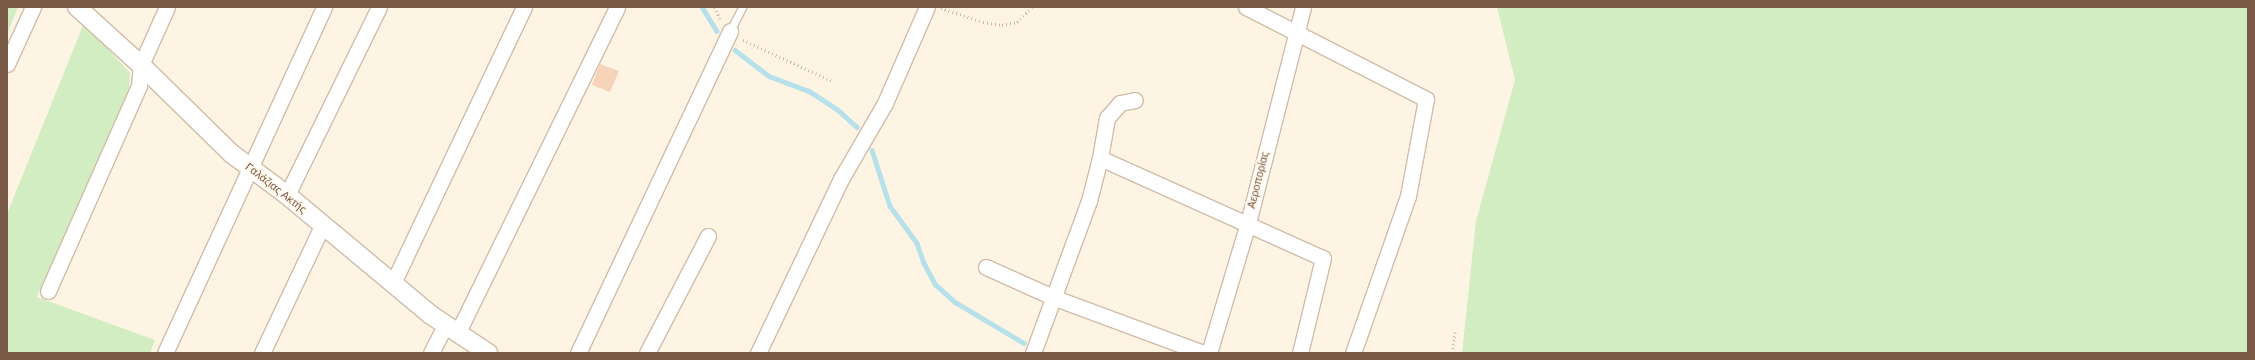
<!DOCTYPE html>
<meta charset="utf-8">
<style>
body{margin:0}
#map{position:relative;width:2255px;height:360px;overflow:hidden;background:#fef4e4;font-family:Arial,sans-serif}
div>[style]{position:absolute}
.green>*{inset:0;background:#d2edc1}
.stream>*{height:4.5px;margin:-2.25px;padding:0 2.25px;transform-origin:2.25px;border-radius:2.25px;background:#b6e1ea}
.building>*{inset:0;background:#f6d3b9}
.path>*{height:2.5px;margin-top:-1.25px;transform-origin:0;background:repeating-linear-gradient(90deg,#dbb69c 0 1px,transparent 0 4px)}
.roads{filter:drop-shadow(1px 0 #d1bca9) drop-shadow(-1px 0 #d1bca9) drop-shadow(0 1px #d1bca9) drop-shadow(0 -1px #d1bca9)}
.service>*{height:7px;margin:-3.5px;padding:0 3.5px;transform-origin:3.5px;border-radius:3.5px;background:#fff}
.minor>*{height:15px;margin:-7.5px;padding:0 7.5px;transform-origin:7.5px;border-radius:7.5px;background:#fff}
.tertiary>*{height:18px;margin:-9px;padding:0 9px;transform-origin:9px;border-radius:9px;background:#fff}
span{translate:-50% -50%;white-space:nowrap;text-align:center;line-height:1.15;-webkit-text-stroke:4px #fff8ec;paint-order:stroke}
.street-label{font-size:11px;color:#795a47}
.frame{position:absolute;inset:0;border:8px solid #795a47;pointer-events:none}
</style>
<div id="map">
<div class="green">
<div style="clip-path:polygon(7px 7px,18px 7px,7px 34px)"></div>
<div style="clip-path:polygon(1497px 7px,2248px 7px,2248px 353px,1462px 353px,1476px 221px,1515px 80px)"></div>
<div style="clip-path:polygon(84px 23px,130px 73px,129px 89px,37px 297px,155px 340px,150px 353px,7px 353px,7px 214px)"></div>
</div>
<div class="stream">
<div style="left:702px;top:7px;width:28px;rotate:58deg"></div>
<div style="left:735px;top:50px;width:43px;rotate:37.4deg"></div>
<div style="left:769px;top:76px;width:43px;rotate:20.6deg"></div>
<div style="left:809px;top:91px;width:33px;rotate:33deg"></div>
<div style="left:837px;top:109px;width:27px;rotate:42deg"></div>
<div style="left:872px;top:150px;width:59px;rotate:72.2deg"></div>
<div style="left:890px;top:206px;width:46px;rotate:53.9deg"></div>
<div style="left:917px;top:243px;width:21px;rotate:71deg"></div>
<div style="left:924px;top:263px;width:24px;rotate:62deg"></div>
<div style="left:935px;top:284px;width:27px;rotate:42deg"></div>
<div style="left:955px;top:302px;width:80px;rotate:30.7deg"></div>
</div>
<div class="building">
<div style="clip-path:polygon(600px 64px,619px 71px,610px 92px,592px 85px)"></div>
</div>
<div class="path">
<div style="left:715px;top:7px;width:15px;rotate:67deg"></div>
<div style="left:941px;top:8px;width:44px;rotate:18.4deg"></div>
<div style="left:983px;top:22px;width:19px;rotate:9deg"></div>
<div style="left:1002px;top:25px;width:15px;rotate:-11deg"></div>
<div style="left:1017px;top:22px;width:21px;rotate:-45deg"></div>
<div style="left:743px;top:40px;width:98px;rotate:24.7deg"></div>
<div style="left:1452px;top:353px;width:22px;rotate:-82deg"></div>
</div>
<div class="roads">
<div class="service">
<div style="left:730px;top:31px;width:27px;rotate:-63deg"></div>
</div>
<div class="minor">
<div style="left:1246px;top:7px;width:202px;rotate:27.1deg"></div>
<div style="left:1426px;top:99px;width:99px;rotate:100.5deg"></div>
<div style="left:1408px;top:196px;width:166px;rotate:109.3deg"></div>
<div style="left:7px;top:64px;width:63px;rotate:-65.5deg"></div>
<div style="left:1100px;top:158px;width:41px;rotate:-80.1deg"></div>
<div style="left:1107px;top:118px;width:20px;rotate:-49deg"></div>
<div style="left:1120px;top:103px;width:15px;rotate:-11deg"></div>
<div style="left:287px;top:195px;width:209px;rotate:-63.9deg"></div>
<div style="left:986px;top:267px;width:76px;rotate:24.2deg"></div>
<div style="left:1055px;top:298px;width:159px;rotate:20.3deg"></div>
<div style="left:393px;top:283px;width:306px;rotate:-64.6deg"></div>
<div style="left:48px;top:291px;width:224px;rotate:-66.1deg"></div>
<div style="left:139px;top:86px;width:21px;rotate:-85deg"></div>
<div style="left:141px;top:65px;width:64px;rotate:-65.9deg"></div>
<div style="left:457px;top:334px;width:364px;rotate:-63.9deg"></div>
<div style="left:165px;top:353px;width:381px;rotate:-65.3deg"></div>
<div style="left:262px;top:353px;width:140px;rotate:-64.7deg"></div>
<div style="left:431px;top:353px;width:31px;rotate:-63deg"></div>
<div style="left:578px;top:353px;width:356px;rotate:-64.7deg"></div>
<div style="left:647px;top:353px;width:132px;rotate:-62.5deg"></div>
<div style="left:758px;top:353px;width:193px;rotate:-64.5deg"></div>
<div style="left:841px;top:179px;width:88px;rotate:-59.9deg"></div>
<div style="left:885px;top:103px;width:105px;rotate:-66.4deg"></div>
<div style="left:1033px;top:353px;width:162px;rotate:-69.8deg"></div>
<div style="left:1089px;top:201px;width:44px;rotate:-75.7deg"></div>
<div style="left:1100px;top:158px;width:244px;rotate:24.2deg"></div>
<div style="left:1323px;top:258px;width:98px;rotate:103.6deg"></div>
<div style="left:1209px;top:353px;width:136px;rotate:-73.3deg"></div>
<div style="left:1248px;top:223px;width:223px;rotate:-75.7deg"></div>
</div>
<div class="tertiary">
<div style="left:77px;top:7px;width:86px;rotate:42.2deg"></div>
<div style="left:141px;top:65px;width:127px;rotate:44.4deg"></div>
<div style="left:232px;top:154px;width:69px;rotate:36.7deg"></div>
<div style="left:287px;top:195px;width:187px;rotate:39.8deg"></div>
<div style="left:431px;top:315px;width:69px;rotate:33.7deg"></div>
</div>
</div>
<div class="street-label">
<span style="left:1258px;top:180px;rotate:-76deg">Αεροπορίας</span>
<span style="left:276px;top:188px;rotate:38deg">Γαλάζιας Ακτής</span>
</div>
<div class="frame"></div>
</div>
